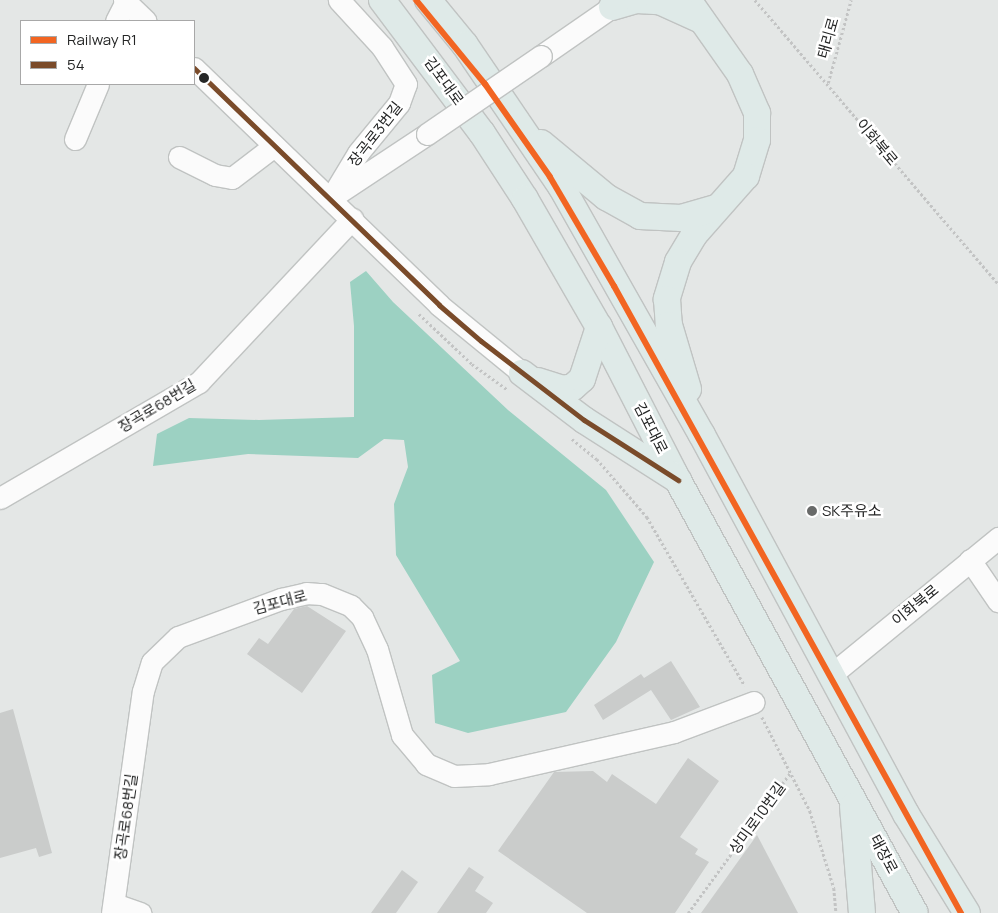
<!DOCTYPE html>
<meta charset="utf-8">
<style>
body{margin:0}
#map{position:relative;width:998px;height:913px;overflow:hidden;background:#e4e7e6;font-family:Manrope,"Noto Sans KR",sans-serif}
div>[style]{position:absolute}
.forest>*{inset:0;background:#9cd1c2}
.building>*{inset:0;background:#cacccb}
.path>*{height:2.5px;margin-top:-1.25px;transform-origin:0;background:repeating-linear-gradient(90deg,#c3c4c4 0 2.5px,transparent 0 5px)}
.roads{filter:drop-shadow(1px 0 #c0c3c2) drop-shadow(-1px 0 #c0c3c2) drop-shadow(0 1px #c0c3c2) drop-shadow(0 -1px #c0c3c2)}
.minor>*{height:21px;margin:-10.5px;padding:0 10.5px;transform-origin:10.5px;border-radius:10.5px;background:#fbfbfb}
.major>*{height:26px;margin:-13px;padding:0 13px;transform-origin:13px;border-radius:13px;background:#dfeae8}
.bridges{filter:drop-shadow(1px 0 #c0c3c2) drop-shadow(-1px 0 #c0c3c2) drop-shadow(0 1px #c0c3c2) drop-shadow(0 -1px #c0c3c2)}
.minor-bridge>*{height:21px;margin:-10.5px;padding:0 10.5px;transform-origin:10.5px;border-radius:10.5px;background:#fbfbfb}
.bus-1>*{height:5px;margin:-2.5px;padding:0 2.5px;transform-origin:2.5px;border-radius:2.5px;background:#7a4b2a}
.rail-1>*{height:6px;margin:-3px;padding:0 3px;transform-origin:3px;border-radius:3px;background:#f26522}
.dots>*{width:14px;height:14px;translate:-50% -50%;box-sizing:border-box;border:2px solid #fff;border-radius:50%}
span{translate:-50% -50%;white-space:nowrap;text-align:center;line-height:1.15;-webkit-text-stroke:5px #fff;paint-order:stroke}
.street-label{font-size:15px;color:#252626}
.poi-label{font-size:15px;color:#252626}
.left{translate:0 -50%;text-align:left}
.legend{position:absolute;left:20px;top:20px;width:175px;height:65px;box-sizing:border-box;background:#fff;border:1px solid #a8a8a8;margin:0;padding:6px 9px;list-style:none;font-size:15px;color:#252626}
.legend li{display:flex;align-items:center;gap:10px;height:25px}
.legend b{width:25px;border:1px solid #a8a8a8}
</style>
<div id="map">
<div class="forest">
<div style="clip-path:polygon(366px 271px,393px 302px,508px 410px,606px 490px,654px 562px,616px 642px,566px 712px,468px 733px,435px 723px,432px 675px,460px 661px,396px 555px,394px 504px,408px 467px,404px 440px,384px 439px,358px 458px,248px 454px,153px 466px,157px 434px,189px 418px,259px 420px,354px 417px,354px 326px,350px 282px)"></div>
</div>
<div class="building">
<div style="clip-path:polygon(307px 606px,346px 631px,302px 693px,247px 654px,259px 638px,268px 644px,294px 609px)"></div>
<div style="clip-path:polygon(671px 661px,700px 707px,671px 720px,651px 690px,603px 720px,594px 705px,641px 674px,644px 678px)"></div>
<div style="clip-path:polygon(13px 709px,52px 853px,39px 857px,36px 848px,0 858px,0 713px)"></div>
<div style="clip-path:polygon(688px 758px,719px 781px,680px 837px,698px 849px,695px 854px,709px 862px,675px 913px,587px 913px,498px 851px,554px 772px,593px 771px,607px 782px,612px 774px,656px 804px)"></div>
<div style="clip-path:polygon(757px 835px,798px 913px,701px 913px)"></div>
<div style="clip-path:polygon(469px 867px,484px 877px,475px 891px,493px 903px,486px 913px,437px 913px)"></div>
<div style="clip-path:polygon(402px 870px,418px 882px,396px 913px,371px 913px)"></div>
</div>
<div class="path">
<div style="left:755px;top:0;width:374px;rotate:49.4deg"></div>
<div style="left:828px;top:83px;width:86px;rotate:-74.5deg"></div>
<div style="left:419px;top:314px;width:73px;rotate:43.3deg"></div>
<div style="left:472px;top:364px;width:44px;rotate:35.8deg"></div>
<div style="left:572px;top:439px;width:32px;rotate:39deg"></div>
<div style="left:597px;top:459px;width:77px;rotate:49.2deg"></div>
<div style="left:647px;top:517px;width:195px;rotate:59.9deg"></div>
<div style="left:762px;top:717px;width:106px;rotate:62.9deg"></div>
<div style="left:810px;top:811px;width:81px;rotate:72.7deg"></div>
<div style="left:834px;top:888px;width:25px;rotate:85deg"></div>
<div style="left:688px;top:913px;width:175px;rotate:-53.9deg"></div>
</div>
<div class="roads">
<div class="minor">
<div style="left:124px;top:0;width:30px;rotate:44deg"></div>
<div style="left:116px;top:21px;width:22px;rotate:-63deg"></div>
<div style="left:541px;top:56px;width:98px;rotate:-34.7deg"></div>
<div style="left:194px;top:68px;width:341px;rotate:44deg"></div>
<div style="left:439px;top:305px;width:107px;rotate:39.3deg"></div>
<div style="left:75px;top:139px;width:60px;rotate:-67.3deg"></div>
<div style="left:179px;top:157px;width:40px;rotate:26.6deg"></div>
<div style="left:215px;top:175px;width:17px;rotate:10deg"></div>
<div style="left:232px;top:178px;width:53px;rotate:-37.3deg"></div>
<div style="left:335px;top:195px;width:110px;rotate:-33.5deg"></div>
<div style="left:331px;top:198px;width:52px;rotate:-59deg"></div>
<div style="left:358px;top:153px;width:65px;rotate:-50.6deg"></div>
<div style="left:399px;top:103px;width:20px;rotate:-70deg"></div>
<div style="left:406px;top:84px;width:44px;rotate:-123deg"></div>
<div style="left:382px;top:47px;width:64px;rotate:-132.5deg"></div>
<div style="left:0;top:498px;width:230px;rotate:-30.2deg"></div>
<div style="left:199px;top:382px;width:224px;rotate:-46.8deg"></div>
<div style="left:970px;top:560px;width:50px;rotate:55.7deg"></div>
<div style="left:832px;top:674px;width:215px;rotate:-39.3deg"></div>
<div style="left:114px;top:904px;width:28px;rotate:19deg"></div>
<div style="left:112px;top:913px;width:224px;rotate:-82.1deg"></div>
<div style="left:143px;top:691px;width:30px;rotate:-73deg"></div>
<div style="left:152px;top:662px;width:36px;rotate:-44deg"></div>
<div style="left:178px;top:637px;width:110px;rotate:-20.3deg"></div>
<div style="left:281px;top:599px;width:26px;rotate:-13deg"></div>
<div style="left:306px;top:593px;width:16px;rotate:4deg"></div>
<div style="left:322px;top:594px;width:31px;rotate:22deg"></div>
<div style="left:351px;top:606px;width:16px;rotate:45deg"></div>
<div style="left:362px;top:617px;width:35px;rotate:65deg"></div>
<div style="left:377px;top:649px;width:90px;rotate:73.8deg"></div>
<div style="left:402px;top:735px;width:38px;rotate:50deg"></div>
<div style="left:426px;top:764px;width:30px;rotate:23deg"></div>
<div style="left:454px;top:776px;width:35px;rotate:-3deg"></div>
<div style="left:489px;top:774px;width:190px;rotate:-12.8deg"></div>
<div style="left:674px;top:732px;width:85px;rotate:-20.6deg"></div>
</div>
<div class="major">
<div style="left:382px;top:0;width:166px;rotate:53.1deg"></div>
<div style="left:482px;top:133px;width:79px;rotate:56.9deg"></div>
<div style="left:525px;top:199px;width:148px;rotate:60deg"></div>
<div style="left:599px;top:327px;width:166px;rotate:62.8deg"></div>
<div style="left:675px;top:475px;width:499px;rotate:61.3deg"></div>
<div style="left:428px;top:0;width:58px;rotate:50.6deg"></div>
<div style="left:465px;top:45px;width:171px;rotate:55.8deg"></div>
<div style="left:561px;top:186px;width:286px;rotate:60.5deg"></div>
<div style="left:702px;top:435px;width:430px;rotate:61.7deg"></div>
<div style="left:906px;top:814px;width:116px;rotate:58.4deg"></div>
<div style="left:688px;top:0;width:90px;rotate:54.9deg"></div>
<div style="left:740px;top:74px;width:43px;rotate:66.4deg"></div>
<div style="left:757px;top:113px;width:27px;rotate:90deg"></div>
<div style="left:757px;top:140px;width:38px;rotate:107deg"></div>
<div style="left:746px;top:176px;width:79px;rotate:131.4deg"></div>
<div style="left:694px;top:235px;width:31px;rotate:121deg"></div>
<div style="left:678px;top:262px;width:39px;rotate:107deg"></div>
<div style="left:667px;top:299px;width:26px;rotate:86deg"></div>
<div style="left:669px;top:325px;width:67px;rotate:73.5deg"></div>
<div style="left:612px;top:7px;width:26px;rotate:-16deg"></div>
<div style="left:637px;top:0;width:22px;rotate:3deg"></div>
<div style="left:659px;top:1px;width:46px;rotate:24.3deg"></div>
<div style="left:541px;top:143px;width:85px;rotate:39.7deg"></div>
<div style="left:606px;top:197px;width:39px;rotate:29deg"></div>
<div style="left:640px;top:216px;width:41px;rotate:2.8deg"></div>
<div style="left:681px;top:218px;width:37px;rotate:-16deg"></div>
<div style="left:522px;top:373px;width:78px;rotate:37.2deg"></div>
<div style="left:584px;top:420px;width:112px;rotate:32.6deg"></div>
<div style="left:538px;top:381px;width:25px;rotate:18deg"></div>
<div style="left:562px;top:389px;width:11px;rotate:-10deg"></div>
<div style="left:573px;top:387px;width:12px;rotate:-42deg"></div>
<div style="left:582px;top:379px;width:55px;rotate:-71.9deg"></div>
<div style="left:853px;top:806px;width:107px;rotate:85.2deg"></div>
</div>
</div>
<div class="bridges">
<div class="minor-bridge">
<div style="left:427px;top:134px;width:138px;rotate:-34.4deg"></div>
</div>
</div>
<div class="bus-1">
<div style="left:194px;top:68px;width:341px;rotate:44deg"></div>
<div style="left:439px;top:305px;width:55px;rotate:40.6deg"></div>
<div style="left:481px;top:341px;width:130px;rotate:37.5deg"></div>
<div style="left:584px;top:420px;width:112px;rotate:32.6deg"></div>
</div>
<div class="rail-1">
<div style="left:416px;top:0;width:109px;rotate:50.6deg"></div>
<div style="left:485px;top:84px;width:113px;rotate:55deg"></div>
<div style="left:550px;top:177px;width:126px;rotate:59.6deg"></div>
<div style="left:614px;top:286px;width:717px;rotate:61.04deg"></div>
</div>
<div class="dots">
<div style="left:204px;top:78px;background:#252626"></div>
<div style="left:812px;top:511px;background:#686a69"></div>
</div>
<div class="street-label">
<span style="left:828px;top:38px;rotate:-74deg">태리로</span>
<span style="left:444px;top:81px;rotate:54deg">김포대로</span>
<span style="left:375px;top:134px;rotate:-52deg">장곡로3번길</span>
<span style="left:877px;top:142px;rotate:50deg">이화북로</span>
<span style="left:157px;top:406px;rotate:-31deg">장곡로68번길</span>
<span style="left:651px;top:428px;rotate:63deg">김포대로</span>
<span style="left:280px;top:602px;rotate:-15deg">김포대로</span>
<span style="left:915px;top:605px;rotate:-39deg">이화북로</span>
<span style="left:126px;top:817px;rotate:-82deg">장곡로68번길</span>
<span style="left:757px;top:818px;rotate:-54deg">상미로10번길</span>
<span style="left:884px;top:854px;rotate:62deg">태장로</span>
</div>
<div class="poi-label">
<span class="left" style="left:822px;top:511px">SK주유소</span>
</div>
<ul class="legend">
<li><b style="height:6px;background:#f26522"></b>Railway R1</li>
<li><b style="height:6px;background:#7a4b2a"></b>54</li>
</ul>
</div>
